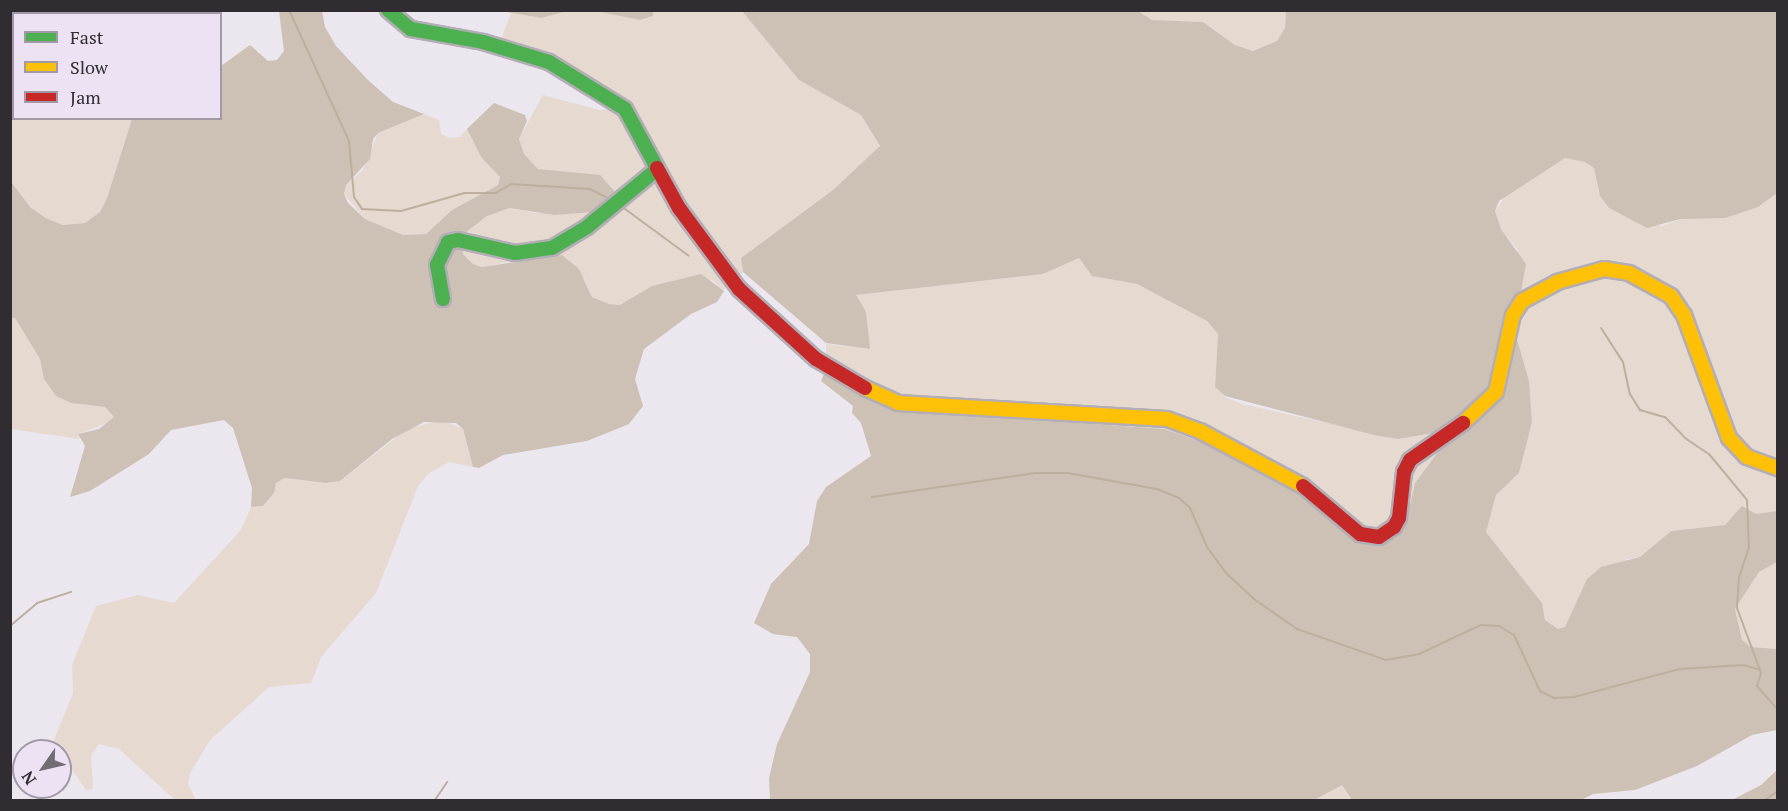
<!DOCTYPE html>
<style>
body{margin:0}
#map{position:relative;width:1788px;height:811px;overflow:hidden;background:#ece6ef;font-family:"PT Serif",serif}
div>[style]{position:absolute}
.green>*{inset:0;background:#e5d9d0}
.forest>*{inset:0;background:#cdc1b5}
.stream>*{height:2px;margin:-1px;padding:0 1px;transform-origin:1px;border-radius:1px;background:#bdaf9e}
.roads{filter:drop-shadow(2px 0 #b3aeb5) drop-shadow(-2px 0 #b3aeb5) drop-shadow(0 2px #b3aeb5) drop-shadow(0 -2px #b3aeb5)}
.fast>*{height:14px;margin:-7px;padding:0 7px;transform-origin:7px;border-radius:7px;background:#4caf50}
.slow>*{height:14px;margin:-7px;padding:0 7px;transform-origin:7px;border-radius:7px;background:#ffc107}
.jam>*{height:14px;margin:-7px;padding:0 7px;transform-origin:7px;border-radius:7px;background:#c62828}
span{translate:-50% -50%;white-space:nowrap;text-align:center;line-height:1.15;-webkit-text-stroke:4.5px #ede2f3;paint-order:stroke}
.frame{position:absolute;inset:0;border:12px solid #302c32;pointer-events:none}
.legend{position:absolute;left:12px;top:12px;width:210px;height:108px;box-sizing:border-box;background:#ede2f3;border:2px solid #a199a6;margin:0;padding:8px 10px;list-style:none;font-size:18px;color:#302c32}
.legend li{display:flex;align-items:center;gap:12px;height:30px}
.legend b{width:30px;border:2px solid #a199a6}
.north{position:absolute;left:12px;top:739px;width:60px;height:60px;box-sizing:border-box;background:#ede2f3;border:2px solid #a199a6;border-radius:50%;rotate:236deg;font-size:16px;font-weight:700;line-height:24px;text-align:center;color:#302c32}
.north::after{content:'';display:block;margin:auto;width:21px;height:27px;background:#726d74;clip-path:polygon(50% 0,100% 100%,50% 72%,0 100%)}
</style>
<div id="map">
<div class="green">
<div style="clip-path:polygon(596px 10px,640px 20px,653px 16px,653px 11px,742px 11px,799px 80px,861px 115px,880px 147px,833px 190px,741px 258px,743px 272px,723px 290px,712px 280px,634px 298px,620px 305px,609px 304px,592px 297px,584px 278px,519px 260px,482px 267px,473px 264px,463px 254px,461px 236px,487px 216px,510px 208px,536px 213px,605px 211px,553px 172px,538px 169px,524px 154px,519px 139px,543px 95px,599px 110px,611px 109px,558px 73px,496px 52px,511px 13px,541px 18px,568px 11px)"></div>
<div style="clip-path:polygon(1286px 10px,1285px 28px,1277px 41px,1253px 51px,1235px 45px,1203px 22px,1152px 20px,1138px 11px)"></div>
<div style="clip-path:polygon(10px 39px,14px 118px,132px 119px,107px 198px,100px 212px,85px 223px,63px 225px,46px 218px,31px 208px,11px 180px)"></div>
<div style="clip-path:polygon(424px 114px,439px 120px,441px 134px,450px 138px,460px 137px,467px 129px,481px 157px,500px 177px,498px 185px,452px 210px,426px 234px,403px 235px,365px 219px,344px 194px,346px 185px,363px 170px,378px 133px)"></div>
<div style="clip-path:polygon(1565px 158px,1585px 162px,1594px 168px,1600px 196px,1609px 208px,1662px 226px,1680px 219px,1758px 207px,1777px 193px,1777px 511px,1735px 517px,1725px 525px,1671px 531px,1640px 557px,1627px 559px,1576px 605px,1565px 627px,1558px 629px,1545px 620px,1542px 603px,1486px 532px,1496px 495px,1519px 473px,1532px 422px,1529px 382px,1514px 329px,1518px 250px,1501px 229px,1495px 211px,1508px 192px)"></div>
<div style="clip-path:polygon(1079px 258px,1092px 276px,1137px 284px,1207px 321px,1218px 334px,1215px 386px,1225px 397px,1242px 404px,1398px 439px,1446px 431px,1447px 440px,1415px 483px,1410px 505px,1393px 538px,1372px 545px,1352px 535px,1273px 476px,1226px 450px,1164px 429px,908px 410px,877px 401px,827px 375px,826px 344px,870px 349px,856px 295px,1043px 274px)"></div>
<div style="clip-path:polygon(10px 318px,15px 318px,40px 359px,44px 379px,77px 404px,105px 407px,114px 417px,110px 422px,78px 434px,79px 439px,11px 429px)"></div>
<div style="clip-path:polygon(442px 420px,463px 429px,473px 467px,449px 462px,428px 474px,418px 486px,376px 593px,321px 657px,311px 683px,269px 687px,210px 740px,190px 773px,188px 784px,196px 800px,175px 800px,119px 749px,99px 744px,91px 756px,93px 789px,86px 790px,53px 742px,73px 693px,72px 665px,96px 606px,138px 595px,174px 603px,241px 530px,251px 507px,263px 506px,274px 493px,276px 483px,285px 478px,326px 483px,340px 481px,407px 429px)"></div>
<div style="clip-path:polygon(1777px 562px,1777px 649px,1751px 647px,1742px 640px,1735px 609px,1759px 572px)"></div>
<div style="clip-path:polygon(1342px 785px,1352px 800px,1315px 800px,1329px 790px)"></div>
</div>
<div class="forest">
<div style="clip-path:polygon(164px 10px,165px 13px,14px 14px,13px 40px,11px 39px,11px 11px)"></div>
<div style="clip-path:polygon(279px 11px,322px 11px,325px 27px,336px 46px,368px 80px,393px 102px,424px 114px,378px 133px,373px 139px,370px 159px,346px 185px,344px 194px,348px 203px,365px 219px,403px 235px,426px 234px,452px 210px,498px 185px,500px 177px,481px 157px,467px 129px,494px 103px,525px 115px,527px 121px,519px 139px,524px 154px,538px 169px,600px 175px,615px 192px,617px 201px,605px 211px,554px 215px,510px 208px,487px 216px,461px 236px,463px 254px,473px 264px,482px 267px,562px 255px,579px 269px,592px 297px,609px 304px,620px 305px,652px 286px,701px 274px,724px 291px,717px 302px,691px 314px,644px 349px,635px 379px,643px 406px,629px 424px,587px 441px,503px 455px,479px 468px,473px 467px,463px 429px,456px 423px,424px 422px,392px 439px,340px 481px,326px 483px,285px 478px,276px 483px,274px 493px,263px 506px,251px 507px,252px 488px,233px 428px,224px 420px,171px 430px,149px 454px,90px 491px,70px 497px,85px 446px,78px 434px,99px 429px,114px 417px,105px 407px,71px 403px,56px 396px,44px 379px,40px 359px,15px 318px,11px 318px,10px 180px,31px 208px,46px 218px,63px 225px,85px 223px,100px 212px,107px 198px,132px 119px,220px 118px,221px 66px,250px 45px,268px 61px,277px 60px,284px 51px)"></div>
<div style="clip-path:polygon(501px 11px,568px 11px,541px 18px)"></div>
<div style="clip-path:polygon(596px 11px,653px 10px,653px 16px,640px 20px)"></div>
<div style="clip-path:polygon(742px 11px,1138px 11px,1152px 20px,1203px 22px,1235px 45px,1253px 51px,1277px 41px,1285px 28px,1286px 11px,1777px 11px,1777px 193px,1758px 207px,1725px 218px,1680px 219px,1647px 228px,1609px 208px,1600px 196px,1594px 168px,1585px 162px,1565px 158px,1499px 201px,1495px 211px,1501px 229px,1526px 264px,1514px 329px,1529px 381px,1532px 422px,1519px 473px,1496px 495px,1486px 532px,1542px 603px,1545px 620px,1558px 629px,1565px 627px,1587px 579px,1601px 567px,1640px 557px,1671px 531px,1725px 525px,1742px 506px,1756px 514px,1777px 511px,1777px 562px,1759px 572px,1735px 609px,1742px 640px,1751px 647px,1777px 649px,1777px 730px,1752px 735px,1697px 766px,1635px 790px,1593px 794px,1581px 800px,1352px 800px,1342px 785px,1314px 800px,770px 800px,769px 778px,777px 744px,810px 672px,810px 654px,797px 637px,773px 634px,754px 623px,771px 584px,809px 544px,817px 501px,826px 487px,871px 456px,861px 423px,852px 413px,853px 406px,821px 381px,824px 374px,877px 401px,908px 410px,1164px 429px,1226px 450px,1273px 476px,1352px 535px,1372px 545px,1394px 538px,1410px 505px,1415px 483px,1447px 440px,1446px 431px,1398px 439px,1374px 435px,1225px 396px,1215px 387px,1218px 334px,1207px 321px,1137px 284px,1092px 276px,1079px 258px,1043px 274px,856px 295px,866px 312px,870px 349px,826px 343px,743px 272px,741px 258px,833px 190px,880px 146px,861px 115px,799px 80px)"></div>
<div style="clip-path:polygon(1777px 770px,1777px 800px,1732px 800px,1761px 785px)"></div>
</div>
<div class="stream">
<div style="left:289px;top:10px;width:144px;rotate:65.4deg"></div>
<div style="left:349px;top:141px;width:56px;rotate:84.9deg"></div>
<div style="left:354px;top:197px;width:14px;rotate:56deg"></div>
<div style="left:362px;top:209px;width:39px;rotate:3deg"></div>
<div style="left:401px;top:211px;width:66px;rotate:-15.9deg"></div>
<div style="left:464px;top:193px;width:32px"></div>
<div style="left:496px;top:193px;width:17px;rotate:-31deg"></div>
<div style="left:511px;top:184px;width:79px;rotate:3.6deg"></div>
<div style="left:590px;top:189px;width:25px;rotate:27deg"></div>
<div style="left:621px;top:206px;width:84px;rotate:36.3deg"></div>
<div style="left:1601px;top:328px;width:40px;rotate:57.1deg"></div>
<div style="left:1623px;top:362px;width:33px;rotate:78deg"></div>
<div style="left:1630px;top:394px;width:19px;rotate:58deg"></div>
<div style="left:1640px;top:410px;width:26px;rotate:16deg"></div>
<div style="left:1665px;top:417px;width:29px;rotate:46deg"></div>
<div style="left:1685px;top:438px;width:29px;rotate:34deg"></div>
<div style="left:1709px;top:454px;width:60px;rotate:50.4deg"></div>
<div style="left:1747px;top:500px;width:47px;rotate:87.6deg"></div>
<div style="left:1749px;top:547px;width:32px;rotate:108deg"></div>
<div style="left:1739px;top:577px;width:31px;rotate:94deg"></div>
<div style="left:1737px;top:608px;width:69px;rotate:69.7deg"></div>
<div style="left:1761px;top:673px;width:14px;rotate:107deg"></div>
<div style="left:1757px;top:686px;width:32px;rotate:49deg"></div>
<div style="left:872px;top:497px;width:165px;rotate:-8.4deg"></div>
<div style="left:1035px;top:473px;width:33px"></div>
<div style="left:1068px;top:473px;width:90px;rotate:10.2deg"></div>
<div style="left:1157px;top:489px;width:24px;rotate:22deg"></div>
<div style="left:1179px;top:498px;width:15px;rotate:42deg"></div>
<div style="left:1190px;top:508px;width:43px;rotate:66.4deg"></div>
<div style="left:1207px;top:547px;width:31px;rotate:54deg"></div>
<div style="left:1225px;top:572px;width:40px;rotate:43deg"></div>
<div style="left:1254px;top:599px;width:52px;rotate:34.9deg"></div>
<div style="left:1297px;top:629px;width:94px;rotate:19.2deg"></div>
<div style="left:1386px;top:660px;width:34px;rotate:-10deg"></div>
<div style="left:1419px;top:654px;width:68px;rotate:-25.1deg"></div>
<div style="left:1481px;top:625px;width:18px;rotate:3deg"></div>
<div style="left:1499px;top:626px;width:17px;rotate:31deg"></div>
<div style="left:1514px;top:635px;width:62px;rotate:65.1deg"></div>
<div style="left:1540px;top:691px;width:16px;rotate:27deg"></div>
<div style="left:1554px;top:698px;width:20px;rotate:-3deg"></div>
<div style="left:1574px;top:697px;width:110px;rotate:-14.8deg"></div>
<div style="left:1680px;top:669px;width:64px;rotate:-3.6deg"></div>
<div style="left:1744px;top:665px;width:17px;rotate:17deg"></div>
<div style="left:10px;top:626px;width:35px;rotate:-40deg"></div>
<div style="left:37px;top:603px;width:36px;rotate:-18deg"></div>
<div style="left:435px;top:800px;width:22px;rotate:-56deg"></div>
<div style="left:1765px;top:800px;width:16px;rotate:-35deg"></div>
</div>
<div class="roads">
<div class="fast">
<div style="left:388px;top:10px;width:30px;rotate:40deg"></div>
<div style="left:411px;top:29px;width:73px;rotate:10.2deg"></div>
<div style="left:483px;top:42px;width:69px;rotate:16.9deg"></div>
<div style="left:549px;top:62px;width:89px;rotate:31.7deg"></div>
<div style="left:625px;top:109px;width:67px;rotate:61.5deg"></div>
<div style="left:443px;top:299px;width:35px;rotate:-100deg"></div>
<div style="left:437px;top:265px;width:25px;rotate:-64deg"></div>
<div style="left:448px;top:242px;width:10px;rotate:-11deg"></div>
<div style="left:458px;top:240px;width:58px;rotate:12.8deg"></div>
<div style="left:515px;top:253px;width:37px;rotate:-8deg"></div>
<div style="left:552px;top:248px;width:41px;rotate:-31deg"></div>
<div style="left:587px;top:227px;width:89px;rotate:-39.6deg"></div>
</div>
<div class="slow">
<div style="left:865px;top:388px;width:36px;rotate:24deg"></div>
<div style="left:898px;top:403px;width:269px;rotate:3.4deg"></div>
<div style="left:1167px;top:419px;width:35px;rotate:20deg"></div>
<div style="left:1200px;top:431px;width:117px;rotate:28.1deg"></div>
<div style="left:1463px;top:423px;width:45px;rotate:-43.2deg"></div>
<div style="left:1496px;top:392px;width:79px;rotate:-77.6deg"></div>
<div style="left:1513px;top:315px;width:17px;rotate:-57deg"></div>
<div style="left:1522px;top:301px;width:40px;rotate:-28deg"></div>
<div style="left:1557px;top:282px;width:49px;rotate:-15.5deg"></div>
<div style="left:1604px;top:269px;width:25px;rotate:9deg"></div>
<div style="left:1629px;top:273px;width:48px;rotate:28.7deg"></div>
<div style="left:1671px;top:296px;width:23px;rotate:56deg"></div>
<div style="left:1684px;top:315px;width:131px;rotate:69.9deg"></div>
<div style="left:1729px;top:438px;width:26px;rotate:47deg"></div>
<div style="left:1747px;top:457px;width:33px;rotate:20deg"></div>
</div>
<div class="jam">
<div style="left:657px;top:168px;width:46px;rotate:61.2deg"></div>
<div style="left:679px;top:208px;width:101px;rotate:53.5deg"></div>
<div style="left:739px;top:289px;width:104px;rotate:42.3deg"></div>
<div style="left:816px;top:359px;width:57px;rotate:30.6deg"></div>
<div style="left:1303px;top:486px;width:75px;rotate:40.1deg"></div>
<div style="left:1360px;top:534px;width:19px;rotate:9deg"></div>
<div style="left:1379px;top:537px;width:18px;rotate:-34deg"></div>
<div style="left:1394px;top:527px;width:10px;rotate:-61deg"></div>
<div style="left:1399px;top:518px;width:46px;rotate:-83.8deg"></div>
<div style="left:1404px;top:472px;width:13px;rotate:-63deg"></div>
<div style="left:1410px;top:460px;width:65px;rotate:-34.9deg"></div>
</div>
</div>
<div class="frame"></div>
<ul class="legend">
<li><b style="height:8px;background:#4caf50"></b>Fast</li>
<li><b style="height:8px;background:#ffc107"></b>Slow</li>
<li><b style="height:8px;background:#c62828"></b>Jam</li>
</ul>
<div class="north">N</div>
</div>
